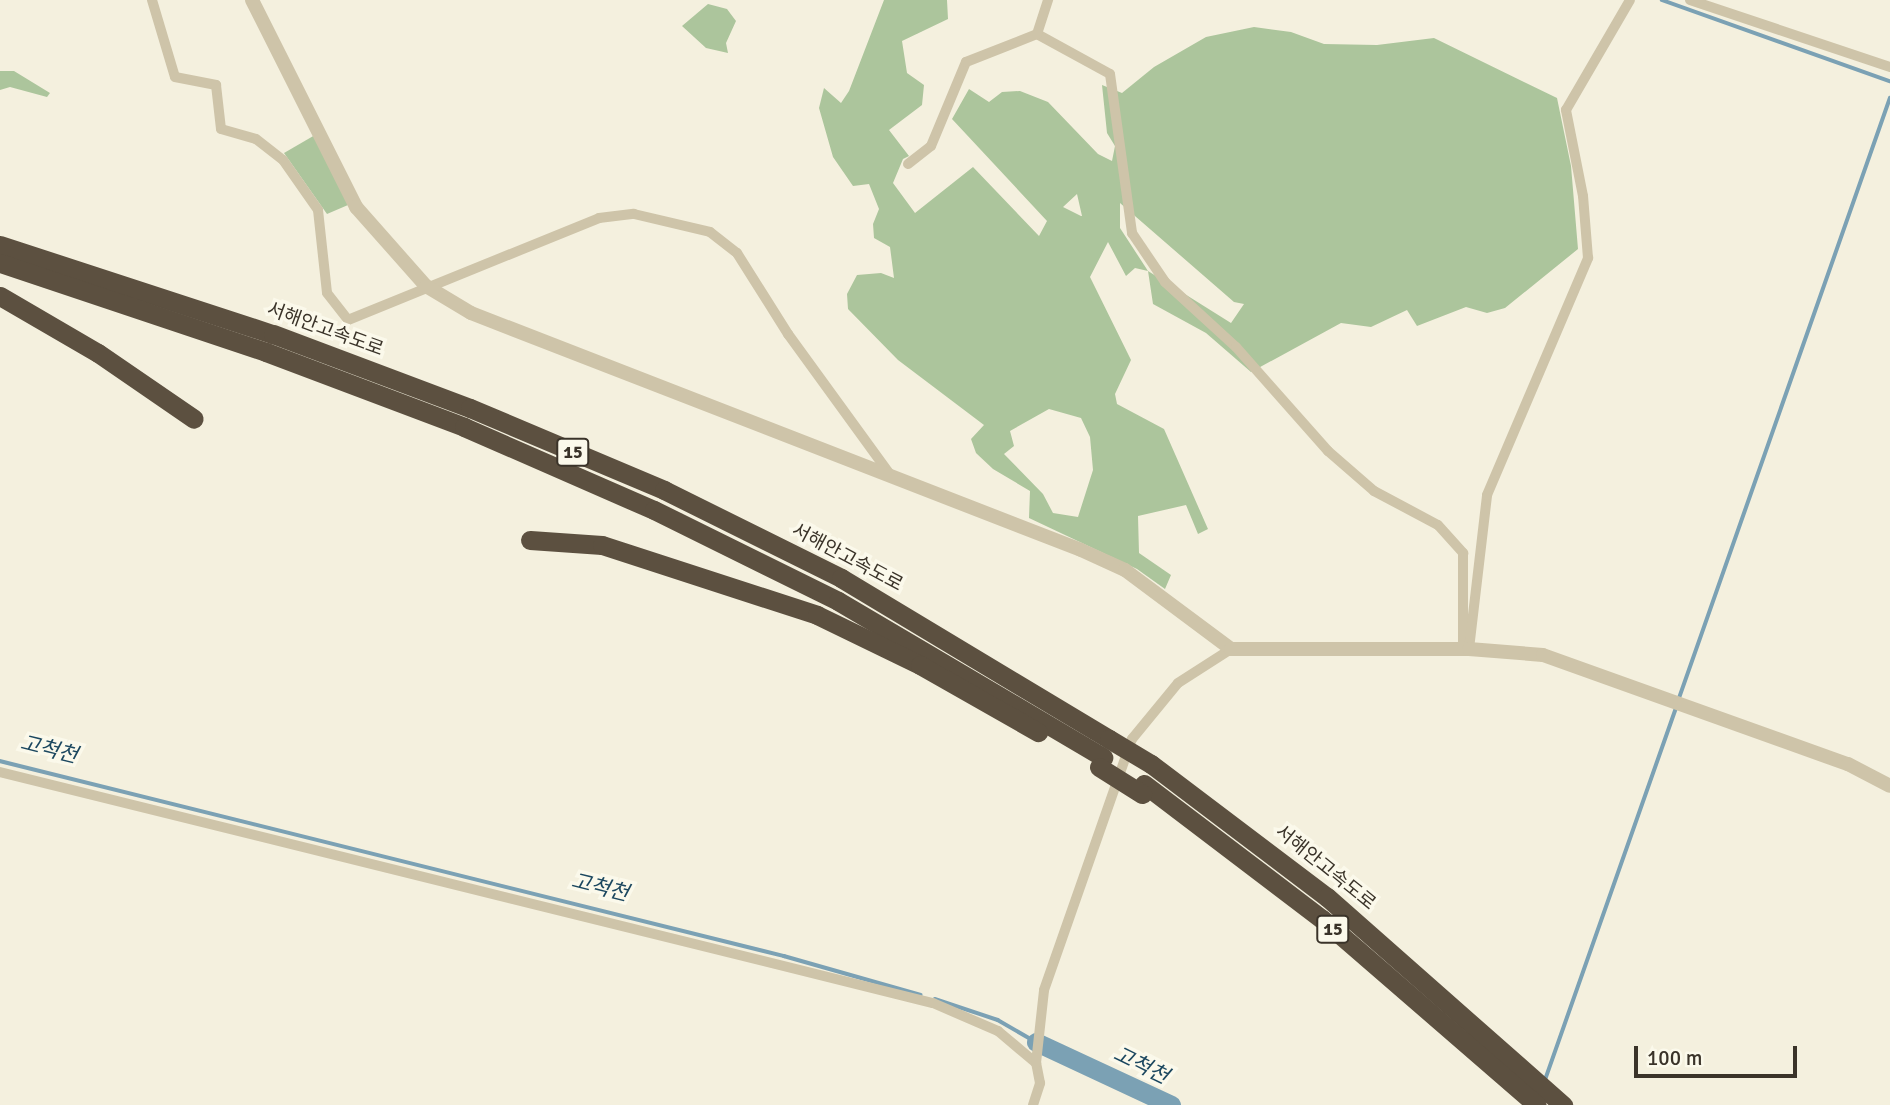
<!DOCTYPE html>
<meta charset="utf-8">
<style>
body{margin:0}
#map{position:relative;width:1890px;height:1105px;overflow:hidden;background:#f4f0de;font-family:Signika,"Noto Sans KR",sans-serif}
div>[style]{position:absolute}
.green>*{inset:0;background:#acc59c}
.stream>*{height:3.5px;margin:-1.75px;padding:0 1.75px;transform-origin:1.75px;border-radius:1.75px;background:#7ba1b4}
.river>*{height:19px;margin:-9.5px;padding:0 9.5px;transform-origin:9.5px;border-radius:9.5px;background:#7ba1b4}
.minor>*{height:10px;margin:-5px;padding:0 5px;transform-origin:5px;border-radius:5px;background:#cec4a9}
.tertiary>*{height:14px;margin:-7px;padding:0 7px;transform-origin:7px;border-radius:7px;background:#cec4a9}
.motorway>*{height:19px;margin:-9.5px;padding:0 9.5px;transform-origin:9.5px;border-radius:9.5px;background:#5c5040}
.motorway-bridge>*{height:19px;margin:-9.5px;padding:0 9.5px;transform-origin:9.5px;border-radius:9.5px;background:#5c5040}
span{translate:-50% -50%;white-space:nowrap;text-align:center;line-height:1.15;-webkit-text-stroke:7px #fbf9eb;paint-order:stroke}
.shield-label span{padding:2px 5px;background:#fbf9eb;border:2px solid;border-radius:5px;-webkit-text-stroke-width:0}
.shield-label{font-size:18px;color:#3a3329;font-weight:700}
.street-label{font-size:19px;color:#3a3329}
.water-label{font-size:21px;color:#1b475f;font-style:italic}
.scale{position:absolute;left:1634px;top:1046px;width:163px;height:32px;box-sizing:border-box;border:4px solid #3a3329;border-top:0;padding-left:9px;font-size:21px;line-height:24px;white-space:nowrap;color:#3a3329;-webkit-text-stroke:5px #fbf9eb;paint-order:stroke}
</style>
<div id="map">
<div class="green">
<div style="clip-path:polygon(evenodd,884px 0,947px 0,948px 19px,902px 41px,907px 73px,924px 85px,922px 105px,889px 130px,909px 156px,903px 159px,893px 183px,915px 213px,973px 167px,1039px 236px,1047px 221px,952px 119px,969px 89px,989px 102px,1002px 92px,1020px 91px,1048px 102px,1098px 154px,1112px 161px,1115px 146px,1107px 133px,1102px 85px,1122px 93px,1154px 67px,1206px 37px,1254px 27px,1291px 32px,1324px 44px,1377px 45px,1434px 38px,1557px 98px,1571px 166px,1578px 249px,1505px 308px,1487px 313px,1466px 307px,1417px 326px,1407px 310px,1371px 327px,1341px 323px,1251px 372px,1206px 333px,1153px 304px,1148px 271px,1135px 268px,1126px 276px,1108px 242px,1090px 277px,1131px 360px,1115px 394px,1117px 404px,1164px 429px,1208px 529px,1198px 534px,1186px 505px,1138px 516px,1139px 553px,1171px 575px,1165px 589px,1137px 569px,1029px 518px,1030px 491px,993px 469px,976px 453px,971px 439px,984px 425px,898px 360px,848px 309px,847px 294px,857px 275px,881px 273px,894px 278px,890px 247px,874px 238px,873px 224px,879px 209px,869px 184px,853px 186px,833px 157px,819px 108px,824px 88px,841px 103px,849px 91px,884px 0,1077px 194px,1082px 216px,1081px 216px,1063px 207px,1077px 194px,884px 0,1120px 203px,1234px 302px,1244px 304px,1231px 323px,1148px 271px,1120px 228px,1120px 203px,884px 0,1049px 409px,1081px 418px,1090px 437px,1093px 470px,1078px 517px,1053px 513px,1043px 494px,1004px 454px,1014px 446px,1010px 431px,1049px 409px)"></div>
<div style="clip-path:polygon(708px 4px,727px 9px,736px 21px,726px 43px,728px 53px,706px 48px,682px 26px)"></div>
<div style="clip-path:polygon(0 71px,14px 71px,50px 93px,47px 97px,10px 87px,0 90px)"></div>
<div style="clip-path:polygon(315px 135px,348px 205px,327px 214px,284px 153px)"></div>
</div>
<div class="stream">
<div style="left:1662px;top:0;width:242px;rotate:19.6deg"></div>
<div style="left:1678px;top:701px;width:639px;rotate:-70.63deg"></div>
<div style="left:0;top:761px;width:808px;rotate:13.97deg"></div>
<div style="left:784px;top:956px;width:142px;rotate:15.9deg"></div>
<div style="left:935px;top:999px;width:66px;rotate:18.4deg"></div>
<div style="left:998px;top:1020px;width:44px;rotate:30.1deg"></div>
<div style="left:1545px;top:1080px;width:394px;rotate:-70.6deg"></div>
</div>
<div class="river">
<div style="left:1036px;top:1042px;width:149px;rotate:25deg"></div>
</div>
<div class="minor">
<div style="left:152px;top:0;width:80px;rotate:73.4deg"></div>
<div style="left:175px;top:77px;width:42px;rotate:11deg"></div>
<div style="left:216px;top:85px;width:44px;rotate:83.5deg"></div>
<div style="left:221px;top:129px;width:36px;rotate:16deg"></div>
<div style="left:256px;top:139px;width:34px;rotate:38deg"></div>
<div style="left:283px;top:160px;width:61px;rotate:55deg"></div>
<div style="left:318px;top:210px;width:83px;rotate:83.8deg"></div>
<div style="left:327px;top:293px;width:34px;rotate:52deg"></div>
<div style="left:348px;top:320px;width:271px;rotate:-22.1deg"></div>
<div style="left:599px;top:218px;width:35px;rotate:-7deg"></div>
<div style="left:634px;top:214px;width:78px;rotate:13.3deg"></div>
<div style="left:710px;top:232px;width:34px;rotate:38deg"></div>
<div style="left:737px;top:253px;width:96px;rotate:57.8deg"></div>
<div style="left:788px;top:334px;width:177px;rotate:54deg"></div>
<div style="left:1690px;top:0;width:211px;rotate:18.5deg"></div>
<div style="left:1037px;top:34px;width:83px;rotate:28.7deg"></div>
<div style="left:1110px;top:74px;width:161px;rotate:82.1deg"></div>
<div style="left:1132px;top:233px;width:59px;rotate:56deg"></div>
<div style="left:1165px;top:282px;width:96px;rotate:42.5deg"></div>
<div style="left:1236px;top:347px;width:139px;rotate:48.5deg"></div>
<div style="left:1328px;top:451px;width:61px;rotate:41deg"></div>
<div style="left:1374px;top:491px;width:72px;rotate:28deg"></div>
<div style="left:1438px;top:525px;width:38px;rotate:48deg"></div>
<div style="left:1463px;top:553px;width:97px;rotate:90deg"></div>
<div style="left:908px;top:164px;width:29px;rotate:-38deg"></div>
<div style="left:931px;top:146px;width:91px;rotate:-67.4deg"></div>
<div style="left:966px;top:62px;width:76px;rotate:-21.5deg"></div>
<div style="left:1037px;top:34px;width:36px;rotate:-72deg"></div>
<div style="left:1469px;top:649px;width:155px;rotate:-83.3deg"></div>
<div style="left:1487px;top:495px;width:258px;rotate:-66.9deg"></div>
<div style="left:1588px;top:258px;width:62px;rotate:-94.6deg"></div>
<div style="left:1583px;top:196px;width:88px;rotate:-101.2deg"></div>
<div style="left:1566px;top:110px;width:127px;rotate:-59.8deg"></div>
<div style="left:0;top:772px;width:961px;rotate:13.91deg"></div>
<div style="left:933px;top:1003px;width:71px;rotate:23.3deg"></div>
<div style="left:998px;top:1031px;width:50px;rotate:40.1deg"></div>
<div style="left:1033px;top:1105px;width:23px;rotate:-72deg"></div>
<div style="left:1040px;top:1083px;width:20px;rotate:-101deg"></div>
<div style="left:1036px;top:1063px;width:73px;rotate:-83.7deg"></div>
<div style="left:1044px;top:990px;width:266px;rotate:-70.7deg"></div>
<div style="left:1132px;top:739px;width:72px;rotate:-50.6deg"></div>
<div style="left:1178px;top:683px;width:63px;rotate:-32.7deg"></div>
</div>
<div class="tertiary">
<div style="left:252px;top:0;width:232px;rotate:63.3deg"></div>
<div style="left:356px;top:207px;width:106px;rotate:48.5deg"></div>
<div style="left:426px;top:286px;width:52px;rotate:31deg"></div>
<div style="left:471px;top:313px;width:654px;rotate:21.23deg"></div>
<div style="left:1081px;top:550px;width:48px;rotate:24.4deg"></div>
<div style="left:1125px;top:570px;width:132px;rotate:36.7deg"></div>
<div style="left:1231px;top:649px;width:238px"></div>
<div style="left:1469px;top:649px;width:74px;rotate:4.6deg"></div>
<div style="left:1543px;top:655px;width:324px;rotate:19.7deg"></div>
<div style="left:1848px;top:764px;width:47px;rotate:27.6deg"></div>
</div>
<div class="motorway">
<div style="left:0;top:245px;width:287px;rotate:18.1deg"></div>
<div style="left:273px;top:334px;width:210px;rotate:20.6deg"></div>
<div style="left:470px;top:408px;width:211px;rotate:22.9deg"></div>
<div style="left:664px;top:490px;width:198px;rotate:26.4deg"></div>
<div style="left:841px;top:578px;width:313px;rotate:31deg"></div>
<div style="left:0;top:263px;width:280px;rotate:18.5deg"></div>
<div style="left:266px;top:352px;width:212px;rotate:20.7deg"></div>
<div style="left:464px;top:427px;width:207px;rotate:23.6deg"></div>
<div style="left:654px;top:510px;width:205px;rotate:26.3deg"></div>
<div style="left:838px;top:601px;width:308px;rotate:30.5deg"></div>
<div style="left:0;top:296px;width:113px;rotate:30.2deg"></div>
<div style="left:98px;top:353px;width:116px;rotate:34.5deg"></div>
<div style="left:530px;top:540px;width:72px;rotate:4deg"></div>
<div style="left:602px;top:545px;width:226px;rotate:18deg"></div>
<div style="left:817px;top:615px;width:114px;rotate:25.9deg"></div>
<div style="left:920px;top:665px;width:136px;rotate:29.6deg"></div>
<div style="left:1151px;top:764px;width:221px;rotate:37.1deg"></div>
<div style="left:1327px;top:897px;width:315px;rotate:41.4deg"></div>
<div style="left:1144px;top:784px;width:223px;rotate:37.2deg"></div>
<div style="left:1322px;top:919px;width:284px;rotate:40.9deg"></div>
</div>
<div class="motorway-bridge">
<div style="left:1109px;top:739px;width:49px;rotate:30.8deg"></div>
<div style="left:1099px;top:767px;width:51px;rotate:32.1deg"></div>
</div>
<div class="shield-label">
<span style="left:573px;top:452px">15</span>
<span style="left:1333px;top:929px">15</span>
</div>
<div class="street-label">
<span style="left:325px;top:330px;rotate:20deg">서해안고속도로</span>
<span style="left:847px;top:558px;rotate:28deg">서해안고속도로</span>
<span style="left:1325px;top:868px;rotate:39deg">서해안고속도로</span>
</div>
<div class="water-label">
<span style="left:49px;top:749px;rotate:14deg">고척천</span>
<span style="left:600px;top:887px;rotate:14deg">고척천</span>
<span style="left:1141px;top:1065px;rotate:26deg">고척천</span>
</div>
<div class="scale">100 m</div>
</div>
